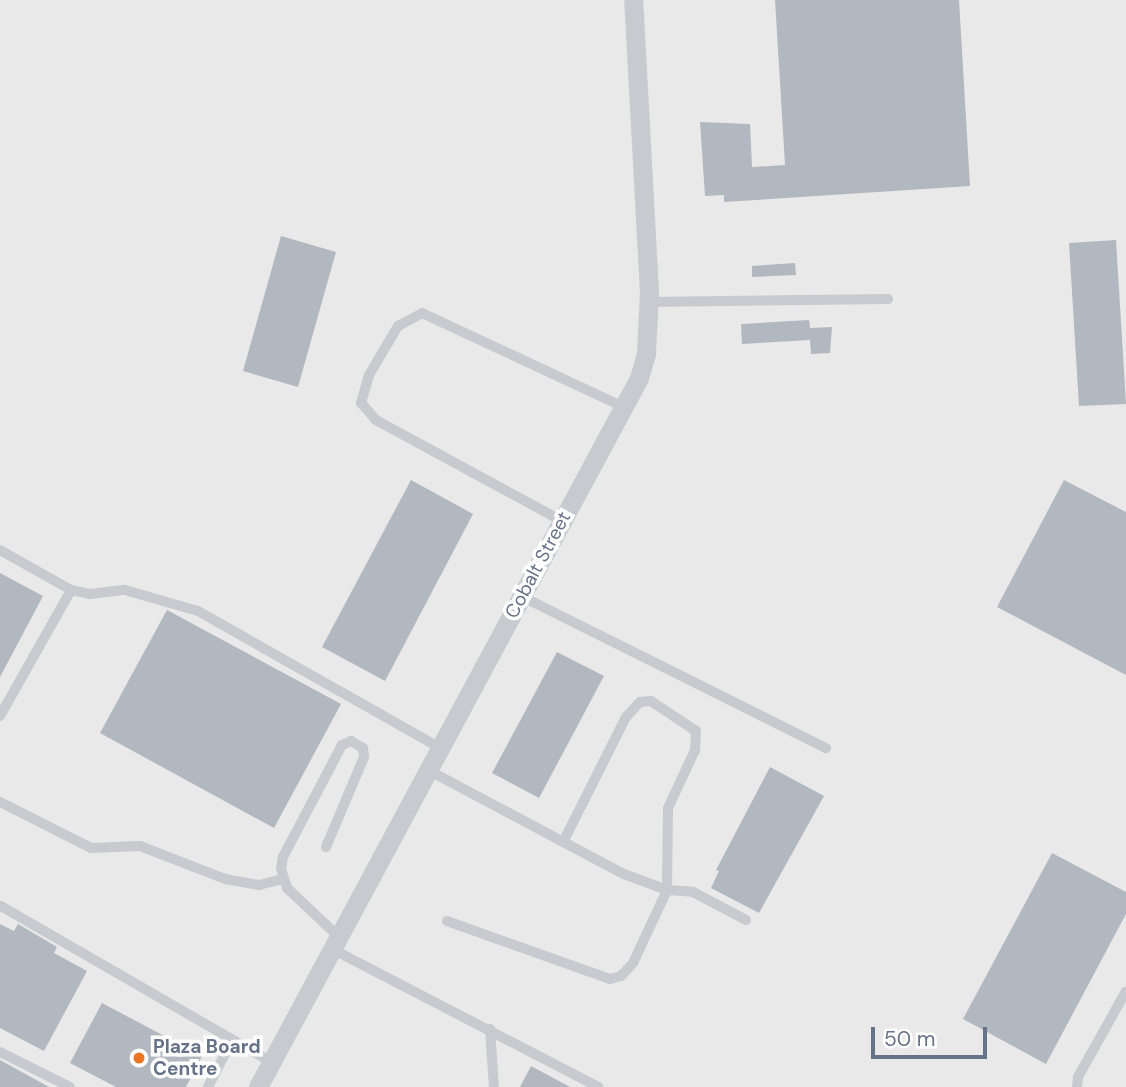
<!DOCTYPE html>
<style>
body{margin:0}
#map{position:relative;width:1126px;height:1087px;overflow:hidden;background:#f7f8f5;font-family:"DM Sans",sans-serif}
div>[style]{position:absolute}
.built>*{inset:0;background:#e8e9e8}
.building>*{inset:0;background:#b2b8bf}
.service>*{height:10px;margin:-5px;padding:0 5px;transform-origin:5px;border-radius:5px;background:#c7cace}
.minor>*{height:19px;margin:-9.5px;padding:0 9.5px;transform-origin:9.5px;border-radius:9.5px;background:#c7cace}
.dots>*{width:19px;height:19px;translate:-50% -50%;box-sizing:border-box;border:4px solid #fff;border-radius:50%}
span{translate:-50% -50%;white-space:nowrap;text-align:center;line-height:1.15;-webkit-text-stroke:7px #fff;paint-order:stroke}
.street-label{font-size:19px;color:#657287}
.poi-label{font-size:19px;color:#657287;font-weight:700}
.left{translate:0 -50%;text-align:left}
.scale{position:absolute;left:871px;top:1027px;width:116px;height:32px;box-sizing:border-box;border:4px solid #657287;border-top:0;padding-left:9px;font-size:21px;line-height:24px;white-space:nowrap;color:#657287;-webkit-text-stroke:5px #fff;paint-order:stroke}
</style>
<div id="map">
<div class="built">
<div style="clip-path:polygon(0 0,1126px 0,1126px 1087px,0 1087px)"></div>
</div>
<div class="building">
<div style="clip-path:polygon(775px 0,959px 0,970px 186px,724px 202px,724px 195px,705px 196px,700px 122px,750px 124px,752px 167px,785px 165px)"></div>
<div style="clip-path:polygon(281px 236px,336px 252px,298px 387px,243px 371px)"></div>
<div style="clip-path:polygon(1116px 240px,1126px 404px,1079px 406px,1069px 243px)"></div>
<div style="clip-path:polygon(795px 263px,796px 275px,752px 277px,752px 266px)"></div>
<div style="clip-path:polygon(809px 320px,810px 328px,832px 327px,830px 353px,811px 354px,810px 340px,742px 344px,741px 324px)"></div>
<div style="clip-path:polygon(411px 480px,473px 514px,385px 681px,322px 647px)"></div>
<div style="clip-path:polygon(1064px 480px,1126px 512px,1126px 675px,997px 607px)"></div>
<div style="clip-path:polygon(0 573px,43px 596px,0 677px)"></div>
<div style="clip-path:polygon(167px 610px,341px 704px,274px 828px,100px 733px)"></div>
<div style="clip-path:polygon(557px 652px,604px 676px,539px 798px,492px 773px)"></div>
<div style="clip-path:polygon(770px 767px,824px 796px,759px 913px,711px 888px,719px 871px,716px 870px)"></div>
<div style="clip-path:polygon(1052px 853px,1126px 892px,1126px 914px,1046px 1064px,963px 1019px)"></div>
<div style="clip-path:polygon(0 924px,14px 931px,18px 924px,57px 947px,54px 953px,87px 971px,44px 1051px,0 1028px)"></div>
<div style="clip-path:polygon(102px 1003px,202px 1056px,186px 1087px,116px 1087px,70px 1063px)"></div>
<div style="clip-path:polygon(0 1060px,49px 1087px,0 1087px)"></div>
<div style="clip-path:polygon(531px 1066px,570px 1087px,520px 1087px)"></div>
</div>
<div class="service">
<div style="left:649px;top:302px;width:239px;rotate:-0.7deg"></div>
<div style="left:562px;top:521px;width:212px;rotate:-151.5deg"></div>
<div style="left:376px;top:420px;width:23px;rotate:-131deg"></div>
<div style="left:361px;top:403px;width:29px;rotate:-74deg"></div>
<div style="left:369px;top:375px;width:57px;rotate:-59.4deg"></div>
<div style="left:398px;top:326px;width:27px;rotate:-28deg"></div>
<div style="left:422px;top:313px;width:223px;rotate:25deg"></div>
<div style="left:0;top:550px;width:81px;rotate:29.4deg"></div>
<div style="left:71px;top:590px;width:19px;rotate:12deg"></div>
<div style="left:90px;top:594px;width:35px;rotate:-7deg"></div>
<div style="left:125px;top:590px;width:76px;rotate:16deg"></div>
<div style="left:198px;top:611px;width:278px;rotate:29.5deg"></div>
<div style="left:521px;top:596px;width:341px;rotate:26.5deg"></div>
<div style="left:0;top:716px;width:145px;rotate:-60.6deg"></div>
<div style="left:428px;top:770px;width:222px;rotate:28deg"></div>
<div style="left:624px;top:874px;width:46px;rotate:20.4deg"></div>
<div style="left:667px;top:890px;width:26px;rotate:4deg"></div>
<div style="left:693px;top:892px;width:60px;rotate:27.8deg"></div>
<div style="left:0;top:802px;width:102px;rotate:26.8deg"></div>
<div style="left:91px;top:848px;width:49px;rotate:-2.3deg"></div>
<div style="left:140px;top:846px;width:91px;rotate:21.2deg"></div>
<div style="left:225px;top:879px;width:35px;rotate:10deg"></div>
<div style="left:259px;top:885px;width:25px;rotate:-14deg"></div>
<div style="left:326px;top:847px;width:98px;rotate:-67.1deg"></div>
<div style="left:364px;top:757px;width:9px;rotate:-96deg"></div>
<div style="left:363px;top:748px;width:14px;rotate:-150deg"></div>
<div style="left:351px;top:741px;width:10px;rotate:156deg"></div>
<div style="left:342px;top:745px;width:127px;rotate:117.8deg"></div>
<div style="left:283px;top:857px;width:12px;rotate:99deg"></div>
<div style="left:281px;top:869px;width:20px;rotate:72deg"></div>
<div style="left:287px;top:888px;width:70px;rotate:43.3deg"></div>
<div style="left:1px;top:906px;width:312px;rotate:30deg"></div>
<div style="left:447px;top:921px;width:173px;rotate:19.6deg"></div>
<div style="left:610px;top:979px;width:11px;rotate:-15deg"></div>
<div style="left:621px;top:976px;width:18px;rotate:-47deg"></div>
<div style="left:633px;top:963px;width:81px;rotate:-65deg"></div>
<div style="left:667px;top:890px;width:82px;rotate:-89.3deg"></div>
<div style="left:668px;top:808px;width:64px;rotate:-65deg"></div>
<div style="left:695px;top:750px;width:19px;rotate:-87deg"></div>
<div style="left:696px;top:731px;width:54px;rotate:-146.3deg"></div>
<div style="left:651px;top:701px;width:11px;rotate:175deg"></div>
<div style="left:640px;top:702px;width:21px;rotate:133deg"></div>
<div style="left:626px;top:717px;width:140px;rotate:116.7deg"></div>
<div style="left:332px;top:949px;width:300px;rotate:27.4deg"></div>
<div style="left:490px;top:1029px;width:58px;rotate:86.1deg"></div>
<div style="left:0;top:1052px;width:78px;rotate:26.6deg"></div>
<div style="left:208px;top:1087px;width:53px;rotate:-62.9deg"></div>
<div style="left:1077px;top:1087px;width:10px;rotate:-84deg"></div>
<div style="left:1078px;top:1077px;width:98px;rotate:-60.8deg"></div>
</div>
<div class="minor">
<div style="left:258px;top:1087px;width:805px;rotate:-61.75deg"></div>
<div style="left:639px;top:378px;width:26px;rotate:-74deg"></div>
<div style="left:646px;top:353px;width:61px;rotate:-87.2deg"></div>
<div style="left:649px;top:292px;width:292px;rotate:-93.1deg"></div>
</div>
<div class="dots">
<div style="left:139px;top:1058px;background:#ec7521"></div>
</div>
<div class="street-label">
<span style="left:538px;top:565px;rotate:-62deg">Cobalt Street</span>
</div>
<div class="poi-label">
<span class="left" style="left:153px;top:1058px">Plaza Board<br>Centre</span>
</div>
<div class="scale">50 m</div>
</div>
